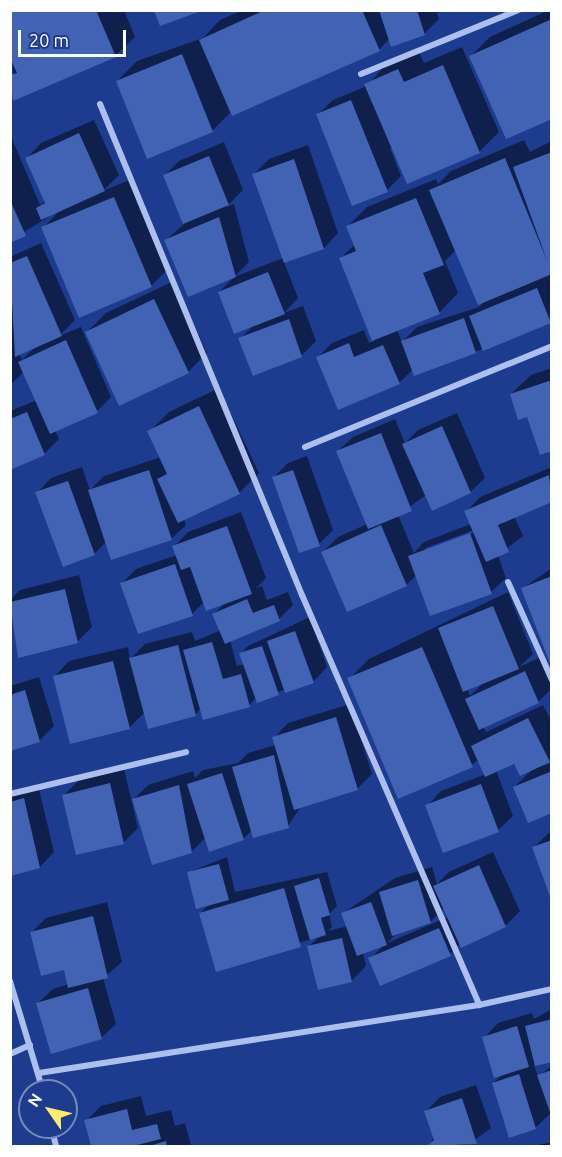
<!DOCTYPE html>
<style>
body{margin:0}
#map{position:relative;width:562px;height:1157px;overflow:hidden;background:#1e3c8f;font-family:Ubuntu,sans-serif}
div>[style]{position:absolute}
.shadow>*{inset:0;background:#0007}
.building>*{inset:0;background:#4262b4}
.street>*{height:6px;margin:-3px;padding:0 3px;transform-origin:3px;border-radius:3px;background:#acbfed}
span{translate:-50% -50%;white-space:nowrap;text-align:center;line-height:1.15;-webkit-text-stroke:4.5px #1e3c8f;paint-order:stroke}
.frame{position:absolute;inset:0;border:12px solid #fff;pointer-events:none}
.north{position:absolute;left:18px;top:1079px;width:60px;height:60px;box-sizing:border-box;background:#1e3c8f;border:2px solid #788abc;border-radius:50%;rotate:304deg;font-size:16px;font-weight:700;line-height:24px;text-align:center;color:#fff}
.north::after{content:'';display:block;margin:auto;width:21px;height:27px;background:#fceb6c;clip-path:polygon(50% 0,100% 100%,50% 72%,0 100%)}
.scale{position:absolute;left:18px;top:30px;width:108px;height:27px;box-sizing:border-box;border:3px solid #fff;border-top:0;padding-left:8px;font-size:18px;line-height:21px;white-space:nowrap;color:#fff;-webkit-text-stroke:4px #1e3c8f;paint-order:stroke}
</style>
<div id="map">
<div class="shadow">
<div style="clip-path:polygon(10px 10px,124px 10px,135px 37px,115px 56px,14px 99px)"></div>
<div style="clip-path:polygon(243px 10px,436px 10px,439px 19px,424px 34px,390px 38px,379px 50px,232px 111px,213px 130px,148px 157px,117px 81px,137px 61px,203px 38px,220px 20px)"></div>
<div style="clip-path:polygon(549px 10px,552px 10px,552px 117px,471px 56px,490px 37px)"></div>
<div style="clip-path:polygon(462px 47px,499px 132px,479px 152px,390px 148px,401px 176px,387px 190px,318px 114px,333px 100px,367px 86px,386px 64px,418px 50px,424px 63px)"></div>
<div style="clip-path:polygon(94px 120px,119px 175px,103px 191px,134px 178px,170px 267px,151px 286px,43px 228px,61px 209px,10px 241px,10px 134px,40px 205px,46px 200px,27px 158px,41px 143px)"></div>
<div style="clip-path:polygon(evenodd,524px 140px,530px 152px,552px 141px,552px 320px,475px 352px,413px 369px,399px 383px,318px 357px,332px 343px,364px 330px,369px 343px,374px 341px,341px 258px,355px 244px,348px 226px,367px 207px,436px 179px,438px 184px,451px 171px,524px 140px,456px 250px,487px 299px,479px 307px,417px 327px,402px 342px,397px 330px,439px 313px,458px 293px,445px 261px,456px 250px)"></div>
<div style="clip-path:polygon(224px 142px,243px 190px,226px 207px,234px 204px,249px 262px,235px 276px,166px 240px,184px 224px,165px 175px,179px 161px)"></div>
<div style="clip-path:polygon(308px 145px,338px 233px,324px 248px,284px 262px,298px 298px,284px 313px,303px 306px,316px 341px,302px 355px,254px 374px,240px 339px,254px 325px,219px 292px,234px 277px,283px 258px,254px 174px,269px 159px)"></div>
<div style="clip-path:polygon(evenodd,41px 243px,75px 320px,59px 336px,81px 327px,111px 397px,97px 411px,55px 430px,59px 439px,44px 454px,10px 468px,10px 411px,37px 400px,24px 372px,10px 385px,10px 257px,41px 243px,36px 346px,22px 360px,19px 353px,36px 346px)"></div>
<div style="clip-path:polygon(174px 281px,207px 353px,188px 372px,87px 332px,106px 313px)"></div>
<div style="clip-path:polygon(552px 368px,552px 449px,511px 394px,531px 375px)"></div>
<div style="clip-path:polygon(219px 388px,259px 473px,239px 493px,184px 519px,186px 525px,171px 539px,107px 541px,94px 554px,37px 493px,51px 478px,82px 467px,90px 490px,104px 476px,161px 457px,149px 432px,169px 412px)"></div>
<div style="clip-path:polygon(evenodd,457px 413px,485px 478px,470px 492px,426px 495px,398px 515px,414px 553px,424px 542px,471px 524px,466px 512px,480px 497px,552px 467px,552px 501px,514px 516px,523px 536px,498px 555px,506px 578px,491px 592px,417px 575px,407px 584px,348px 610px,323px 552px,338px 537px,367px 524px,338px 451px,353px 437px,395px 419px,405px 443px,418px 430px,457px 413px,477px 529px,478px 531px,425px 551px,425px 548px,477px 529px)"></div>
<div style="clip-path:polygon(307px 456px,333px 530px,319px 544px,273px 478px,288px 463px)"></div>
<div style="clip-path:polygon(241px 512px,266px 578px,256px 588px,262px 586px,267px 600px,288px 592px,293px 605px,279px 619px,230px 640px,237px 666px,245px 664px,241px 653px,248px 646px,310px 617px,327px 667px,313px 682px,256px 698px,249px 705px,201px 708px,195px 715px,145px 712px,129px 728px,55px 676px,69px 661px,128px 647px,130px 659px,145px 644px,192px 632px,195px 641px,221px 630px,214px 614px,226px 602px,204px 602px,192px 614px,122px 583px,136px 569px,177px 555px,174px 547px,188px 532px)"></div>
<div style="clip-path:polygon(552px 568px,552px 661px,523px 588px)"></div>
<div style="clip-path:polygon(79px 575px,92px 627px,78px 641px,19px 656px,10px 600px,20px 590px)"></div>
<div style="clip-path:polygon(evenodd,508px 592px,533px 654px,519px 667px,539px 658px,552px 688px,538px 702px,483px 726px,486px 732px,543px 705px,552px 722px,552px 758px,534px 768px,552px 763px,552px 811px,514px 787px,533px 769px,515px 762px,496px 770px,513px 816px,498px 830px,427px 806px,441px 791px,486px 774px,479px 759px,472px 765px,349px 679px,369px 659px,508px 592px,484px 682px,470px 696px,467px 688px,484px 682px)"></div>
<div style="clip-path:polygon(39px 677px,54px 726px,39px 741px,10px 750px,10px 686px)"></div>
<div style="clip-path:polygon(350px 704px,372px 774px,357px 789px,301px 806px,288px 826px,252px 830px,243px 839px,206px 837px,191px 852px,134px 799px,148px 785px,193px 771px,195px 778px,203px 770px,238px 763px,248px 753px,276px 745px,274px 738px,288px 723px)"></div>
<div style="clip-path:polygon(124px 769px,138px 828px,123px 843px,64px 795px,78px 781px)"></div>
<div style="clip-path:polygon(38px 785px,54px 852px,40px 867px,10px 874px,10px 792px)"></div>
<div style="clip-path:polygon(552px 830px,552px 895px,534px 847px)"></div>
<div style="clip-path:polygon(evenodd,493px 852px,520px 911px,505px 926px,460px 944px,450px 954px,370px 959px,384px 945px,363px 953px,366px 966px,351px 981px,308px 947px,320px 936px,217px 970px,200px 913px,210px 904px,189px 872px,227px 857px,235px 892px,327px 872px,337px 906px,329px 914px,332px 927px,328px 931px,348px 926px,343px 913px,395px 878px,432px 867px,437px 884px,449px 872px,493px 852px,444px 908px,448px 917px,387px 943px,398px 932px,430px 922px,444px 908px)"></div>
<div style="clip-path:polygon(107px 902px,122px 962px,103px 978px,116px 1024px,101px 1038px,38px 1003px,53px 989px,69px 984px,65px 968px,32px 932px,46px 918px)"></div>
<div style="clip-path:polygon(552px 1009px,552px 1060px,534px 1065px,538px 1076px,552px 1066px,552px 1112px,535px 1128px,493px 1083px,504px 1073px,484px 1038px,498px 1023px,532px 1013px,534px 1019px)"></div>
<div style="clip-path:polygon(476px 1085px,491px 1128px,466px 1146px,429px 1146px,435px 1136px,426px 1111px,440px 1097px)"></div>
<div style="clip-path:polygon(141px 1096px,146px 1116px,171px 1110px,175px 1126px,185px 1123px,191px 1145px,200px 1146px,92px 1146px,86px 1121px,101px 1106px)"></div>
<div style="clip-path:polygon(552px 1142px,552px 1146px,533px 1146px)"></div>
</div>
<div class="building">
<div style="clip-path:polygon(10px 10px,96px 10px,116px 57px,13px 101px,10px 75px,17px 73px,10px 58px)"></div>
<div style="clip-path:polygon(154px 10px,201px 10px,201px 11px,160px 26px)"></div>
<div style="clip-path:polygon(265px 10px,362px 10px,380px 51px,232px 116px,199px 40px)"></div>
<div style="clip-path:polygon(379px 10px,417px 10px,425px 35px,391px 47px)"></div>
<div style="clip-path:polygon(552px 19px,552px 119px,506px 139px,469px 56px)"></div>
<div style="clip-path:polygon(182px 54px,213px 132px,147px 159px,116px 81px)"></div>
<div style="clip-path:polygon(443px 65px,480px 153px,407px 184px,364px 84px,398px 69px,404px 82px)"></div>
<div style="clip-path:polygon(351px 100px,388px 192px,352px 206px,316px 114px)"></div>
<div style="clip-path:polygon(79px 133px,105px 191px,41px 220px,36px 208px,45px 203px,25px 158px)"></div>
<div style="clip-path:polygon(552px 152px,552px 274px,478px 305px,429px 190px,505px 158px,548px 263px,513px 167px)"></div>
<div style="clip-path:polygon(209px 156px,229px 205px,183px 224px,163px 175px)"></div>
<div style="clip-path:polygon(294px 159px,324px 249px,284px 263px,252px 174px)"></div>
<div style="clip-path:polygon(114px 197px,152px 287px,79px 318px,41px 227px)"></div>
<div style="clip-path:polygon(416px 198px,444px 265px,423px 273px,440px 314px,372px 341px,339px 258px,356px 251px,346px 226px)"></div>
<div style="clip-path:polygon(10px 200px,26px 236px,10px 243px)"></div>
<div style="clip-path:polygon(219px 217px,236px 277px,188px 297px,164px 240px)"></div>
<div style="clip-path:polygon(27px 256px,62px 336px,15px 357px,10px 263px)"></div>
<div style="clip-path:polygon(268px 272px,285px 314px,234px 334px,218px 292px)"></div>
<div style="clip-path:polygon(537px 288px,551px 323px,483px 351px,469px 316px)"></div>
<div style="clip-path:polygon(154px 299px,189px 373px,119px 406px,85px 332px)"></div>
<div style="clip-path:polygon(464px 318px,476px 353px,414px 376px,401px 341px)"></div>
<div style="clip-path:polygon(289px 319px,302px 357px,253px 376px,238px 338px)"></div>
<div style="clip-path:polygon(66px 340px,98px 413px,50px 434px,18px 362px)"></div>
<div style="clip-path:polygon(349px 343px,354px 357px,383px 345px,400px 384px,338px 410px,316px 357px)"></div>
<div style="clip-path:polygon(552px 380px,552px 451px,540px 455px,527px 417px,518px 420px,510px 394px)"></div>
<div style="clip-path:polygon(199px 406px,240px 494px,178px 523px,157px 479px,167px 474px,147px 431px)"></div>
<div style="clip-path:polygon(27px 412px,45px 455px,10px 470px,10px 419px)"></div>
<div style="clip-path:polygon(442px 426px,471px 493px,432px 511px,402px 444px)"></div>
<div style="clip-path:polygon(381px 433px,412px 511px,368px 529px,336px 451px)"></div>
<div style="clip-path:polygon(149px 470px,172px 540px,111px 560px,88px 490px)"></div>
<div style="clip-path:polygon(293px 470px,320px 546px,299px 553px,272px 477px)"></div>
<div style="clip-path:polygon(549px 475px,552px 502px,498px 525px,509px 552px,486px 562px,464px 511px)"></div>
<div style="clip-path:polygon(68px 481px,95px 555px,63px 567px,35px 492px)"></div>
<div style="clip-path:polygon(381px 525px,407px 586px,347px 612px,321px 552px)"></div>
<div style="clip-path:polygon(227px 526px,252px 594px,206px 611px,190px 567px,181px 570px,172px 546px)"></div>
<div style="clip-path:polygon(470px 533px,492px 594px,430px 616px,408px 556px)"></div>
<div style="clip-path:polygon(175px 564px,193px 616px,138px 634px,120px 583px)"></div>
<div style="clip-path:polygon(552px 576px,552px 666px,551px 666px,521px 588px)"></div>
<div style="clip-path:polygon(65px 589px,78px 643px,18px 658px,10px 602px)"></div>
<div style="clip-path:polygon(247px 599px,253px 613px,274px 605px,280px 621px,225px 644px,212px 614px)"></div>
<div style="clip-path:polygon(493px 606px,519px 669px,463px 692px,438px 628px)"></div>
<div style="clip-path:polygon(295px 631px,314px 683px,285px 693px,267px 641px)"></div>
<div style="clip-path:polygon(212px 642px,223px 679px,241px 674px,250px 707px,203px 720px,183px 650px)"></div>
<div style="clip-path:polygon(178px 645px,196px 716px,148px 729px,129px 658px)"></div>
<div style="clip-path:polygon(262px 646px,279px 695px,257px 703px,239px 653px)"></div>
<div style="clip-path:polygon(422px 647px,473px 767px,398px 799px,347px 678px)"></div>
<div style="clip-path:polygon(113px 661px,130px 729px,70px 744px,53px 676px)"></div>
<div style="clip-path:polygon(525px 671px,539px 703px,479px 730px,465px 699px)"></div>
<div style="clip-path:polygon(25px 690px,40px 742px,10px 751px,10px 695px)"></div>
<div style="clip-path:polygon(336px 717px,358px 790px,294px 810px,272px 737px)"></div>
<div style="clip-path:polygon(528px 718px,550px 762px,520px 776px,514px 764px,485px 777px,471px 746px)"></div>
<div style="clip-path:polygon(274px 755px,289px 828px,253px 838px,232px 767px)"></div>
<div style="clip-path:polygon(552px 771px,552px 813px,528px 823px,513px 787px)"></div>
<div style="clip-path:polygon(222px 773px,244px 840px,209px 852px,187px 784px)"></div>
<div style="clip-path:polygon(110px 783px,124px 844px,76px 855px,62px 795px)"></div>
<div style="clip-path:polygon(481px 784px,499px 832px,443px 853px,425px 805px)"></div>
<div style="clip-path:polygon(179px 785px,192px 853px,152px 865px,132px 799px)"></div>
<div style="clip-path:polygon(24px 798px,40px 868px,10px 876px,10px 802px)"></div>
<div style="clip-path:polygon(552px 840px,552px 899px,551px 899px,532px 847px)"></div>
<div style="clip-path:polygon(219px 864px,229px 900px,196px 909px,187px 872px)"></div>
<div style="clip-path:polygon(479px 865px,506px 927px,461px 948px,433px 886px)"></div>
<div style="clip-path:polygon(319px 878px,330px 915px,321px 918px,326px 935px,310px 940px,294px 886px)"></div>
<div style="clip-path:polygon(418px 880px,431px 923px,392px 936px,379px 892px)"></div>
<div style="clip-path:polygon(284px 888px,301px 947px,216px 972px,199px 913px)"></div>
<div style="clip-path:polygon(371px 902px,387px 945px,357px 956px,341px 913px)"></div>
<div style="clip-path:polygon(93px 916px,108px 978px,68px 988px,64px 970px,41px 976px,30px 932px)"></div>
<div style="clip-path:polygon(439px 928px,451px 956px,380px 986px,368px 958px)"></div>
<div style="clip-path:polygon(342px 938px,352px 982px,318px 990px,307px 946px)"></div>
<div style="clip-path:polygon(88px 988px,102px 1039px,51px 1054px,36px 1003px)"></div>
<div style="clip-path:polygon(552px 1019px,552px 1062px,535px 1066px,525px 1026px)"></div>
<div style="clip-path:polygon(517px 1026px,529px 1067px,494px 1078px,482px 1037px)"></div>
<div style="clip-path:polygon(552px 1070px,552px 1115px,551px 1115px,537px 1075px)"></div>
<div style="clip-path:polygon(519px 1074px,536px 1129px,509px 1138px,492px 1083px)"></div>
<div style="clip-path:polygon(462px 1098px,477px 1144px,427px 1146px,434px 1140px,424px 1111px)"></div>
<div style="clip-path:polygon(127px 1109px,132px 1130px,157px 1124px,161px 1139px,133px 1146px,91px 1146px,84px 1120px)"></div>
<div style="clip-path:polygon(166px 1141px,167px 1146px,149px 1146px)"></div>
</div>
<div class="street">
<div style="left:361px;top:74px;width:170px;rotate:-22.1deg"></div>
<div style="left:100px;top:104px;width:531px;rotate:67.64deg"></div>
<div style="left:302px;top:595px;width:447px;rotate:66.6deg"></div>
<div style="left:305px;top:447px;width:267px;rotate:-22.2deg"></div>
<div style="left:508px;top:582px;width:107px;rotate:65.8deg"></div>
<div style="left:10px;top:794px;width:181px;rotate:-13.4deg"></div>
<div style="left:10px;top:981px;width:115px;rotate:73.3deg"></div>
<div style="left:10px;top:1054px;width:22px;rotate:-24deg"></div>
<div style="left:39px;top:1073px;width:445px;rotate:-8.8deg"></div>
<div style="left:479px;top:1005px;width:75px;rotate:-12.4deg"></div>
<div style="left:51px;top:1127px;width:20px;rotate:75deg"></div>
</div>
<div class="frame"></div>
<div class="north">N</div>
<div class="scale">20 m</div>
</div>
